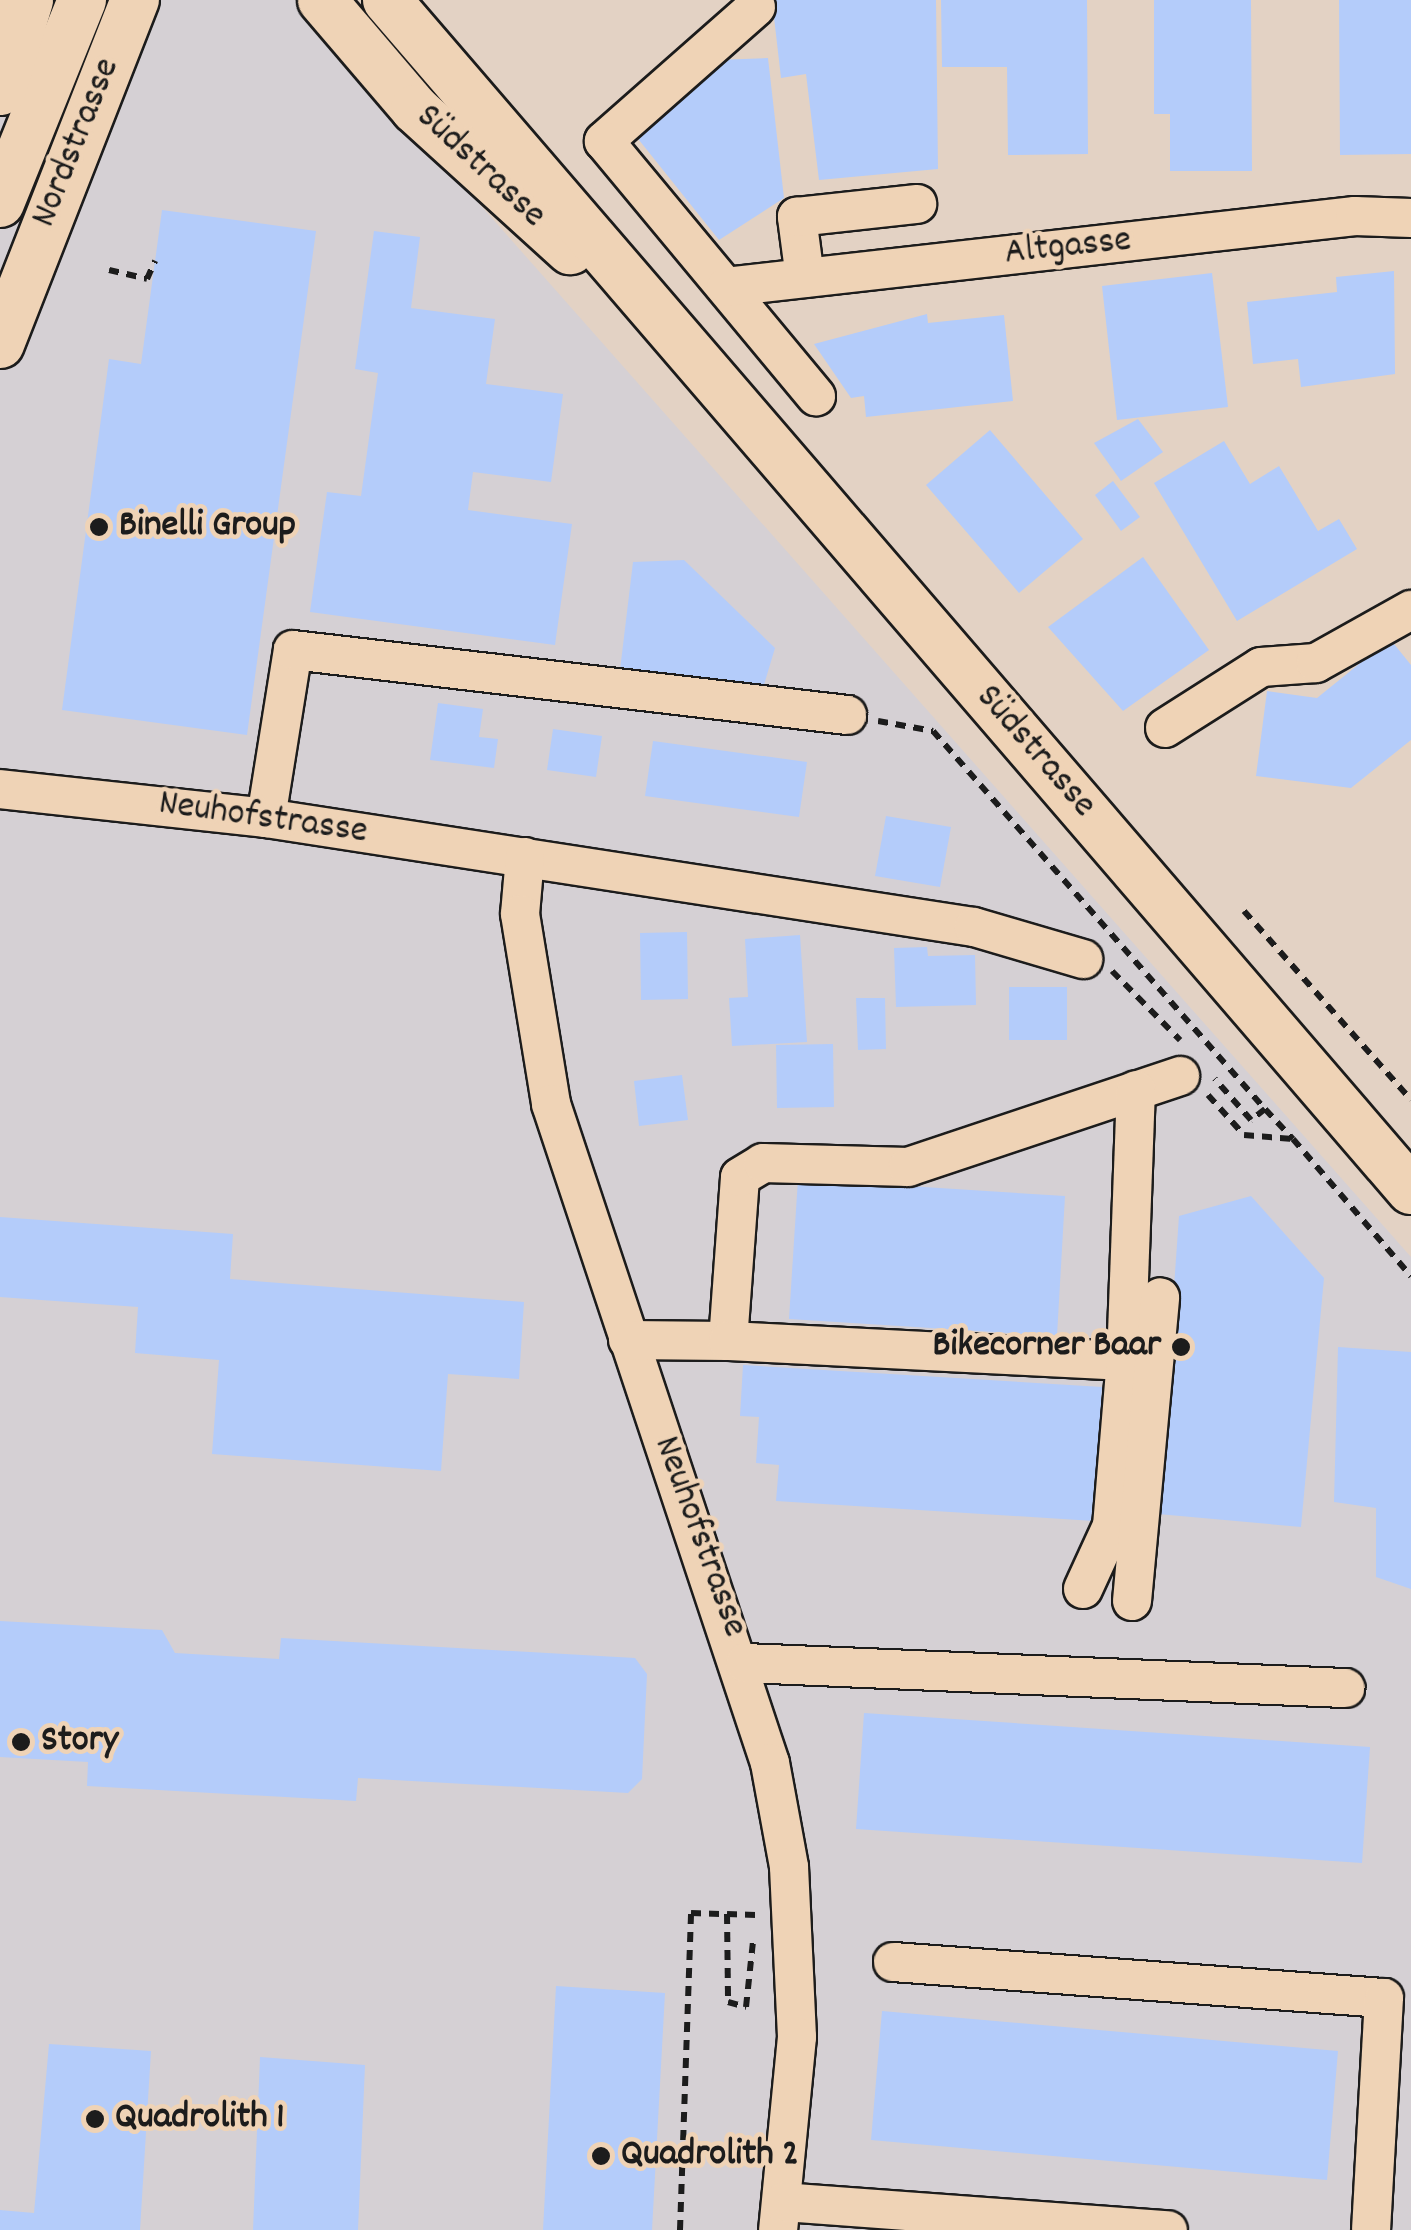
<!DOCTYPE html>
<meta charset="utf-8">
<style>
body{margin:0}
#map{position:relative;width:1411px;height:2230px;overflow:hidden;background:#e3d2c4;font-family:Dekko,sans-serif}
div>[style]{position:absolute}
.built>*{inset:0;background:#d5d0d4}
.building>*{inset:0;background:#b4ccfa}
.path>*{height:6px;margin-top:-3px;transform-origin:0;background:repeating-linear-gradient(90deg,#1c1c1c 0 10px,transparent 0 18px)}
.roads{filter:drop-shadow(2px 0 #1c1c1c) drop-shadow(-2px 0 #1c1c1c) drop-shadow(0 2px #1c1c1c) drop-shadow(0 -2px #1c1c1c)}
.minor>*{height:38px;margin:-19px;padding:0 19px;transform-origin:19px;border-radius:19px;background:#efd3b6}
.major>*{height:48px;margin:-24px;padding:0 24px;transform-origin:24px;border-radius:24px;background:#efd3b6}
.highway>*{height:52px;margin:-26px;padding:0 26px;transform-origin:26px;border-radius:26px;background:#efd3b6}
.dots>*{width:28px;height:28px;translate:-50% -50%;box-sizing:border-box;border:5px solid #efd3b6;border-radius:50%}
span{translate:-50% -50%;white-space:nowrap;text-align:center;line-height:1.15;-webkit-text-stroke:9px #efd3b6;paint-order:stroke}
.street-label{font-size:38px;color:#1c1c1c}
.poi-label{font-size:38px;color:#1c1c1c;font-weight:700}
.left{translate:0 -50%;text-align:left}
.right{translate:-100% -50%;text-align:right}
</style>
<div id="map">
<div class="built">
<div style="clip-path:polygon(0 0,299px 0,1411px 1257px,1411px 2230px,0 2230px)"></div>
</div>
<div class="building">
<div style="clip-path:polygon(772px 0,936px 0,938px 169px,819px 180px,806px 74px,781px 78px)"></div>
<div style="clip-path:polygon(941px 0,1087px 0,1088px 154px,1008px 155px,1007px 67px,942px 67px)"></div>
<div style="clip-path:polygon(1154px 0,1251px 0,1252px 171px,1170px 171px,1170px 114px,1154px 114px)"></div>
<div style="clip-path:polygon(1339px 0,1411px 0,1411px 154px,1340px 155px)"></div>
<div style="clip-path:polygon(768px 58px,784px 198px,719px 240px,635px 135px,716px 60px)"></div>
<div style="clip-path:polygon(162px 210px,316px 231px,247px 735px,62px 710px,109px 359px,141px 364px)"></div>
<div style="clip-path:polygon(374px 231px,420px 237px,411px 308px,495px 319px,486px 384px,563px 394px,551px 482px,473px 472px,468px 510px,572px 524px,555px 645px,310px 612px,327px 492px,361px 496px,378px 373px,355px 369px)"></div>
<div style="clip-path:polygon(1394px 271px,1395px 374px,1301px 387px,1298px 359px,1253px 364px,1247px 302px,1337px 292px,1336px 277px)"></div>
<div style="clip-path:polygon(1212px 273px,1228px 407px,1117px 420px,1102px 286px)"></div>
<div style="clip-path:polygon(927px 314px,928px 323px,1004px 315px,1013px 401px,866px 417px,864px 396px,851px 398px,814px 344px)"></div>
<div style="clip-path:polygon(1138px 419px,1163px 452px,1121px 481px,1094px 443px)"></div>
<div style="clip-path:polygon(990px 430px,1083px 539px,1019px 593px,926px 485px)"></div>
<div style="clip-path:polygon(1224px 441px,1250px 484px,1279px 466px,1318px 531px,1339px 519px,1357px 549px,1237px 621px,1154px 483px)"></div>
<div style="clip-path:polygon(1113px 481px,1140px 517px,1121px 531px,1095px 495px)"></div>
<div style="clip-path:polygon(1143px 557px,1209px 650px,1123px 711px,1048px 627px)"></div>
<div style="clip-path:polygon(684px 560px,775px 648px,763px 688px,620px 670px,633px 562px)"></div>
<div style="clip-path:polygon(1390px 639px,1411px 665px,1411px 740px,1351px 788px,1256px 776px,1267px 691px,1317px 698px)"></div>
<div style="clip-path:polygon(438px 703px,483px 709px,479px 737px,498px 739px,494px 768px,430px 760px)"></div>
<div style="clip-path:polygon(553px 729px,602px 736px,596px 777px,547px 770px)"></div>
<div style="clip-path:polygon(653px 741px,807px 762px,799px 817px,645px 796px)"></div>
<div style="clip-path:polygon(886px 816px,951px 827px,940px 887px,875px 876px)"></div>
<div style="clip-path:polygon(687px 932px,688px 999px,641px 1000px,640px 933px)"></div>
<div style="clip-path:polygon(800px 935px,807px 1042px,732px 1046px,729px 998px,748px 997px,745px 939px)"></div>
<div style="clip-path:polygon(927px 947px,928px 956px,975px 955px,976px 1005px,896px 1007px,894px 948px)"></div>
<div style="clip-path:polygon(1009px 987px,1067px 987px,1067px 1040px,1009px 1040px)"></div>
<div style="clip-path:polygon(856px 998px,885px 998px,886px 1049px,858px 1050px)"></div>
<div style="clip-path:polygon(833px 1044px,834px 1107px,777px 1108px,776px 1045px)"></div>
<div style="clip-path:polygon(682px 1075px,688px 1120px,639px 1126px,634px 1081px)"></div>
<div style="clip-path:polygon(798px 1179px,1065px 1196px,1057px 1336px,789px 1319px)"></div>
<div style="clip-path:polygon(1251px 1196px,1324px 1278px,1301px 1527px,1158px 1514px,1179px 1216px)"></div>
<div style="clip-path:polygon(0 1217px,233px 1234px,230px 1279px,524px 1302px,519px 1379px,448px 1374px,441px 1471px,212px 1454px,219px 1360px,135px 1353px,138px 1307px,0 1297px)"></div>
<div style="clip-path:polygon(1338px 1347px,1411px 1352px,1411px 1589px,1376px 1577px,1376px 1508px,1334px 1502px)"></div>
<div style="clip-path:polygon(743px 1365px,1102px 1387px,1094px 1521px,776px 1501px,779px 1465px,756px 1463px,759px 1417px,740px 1416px)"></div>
<div style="clip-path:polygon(0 1621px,162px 1630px,175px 1653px,279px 1659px,281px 1638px,635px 1658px,647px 1674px,642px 1779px,628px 1793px,358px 1778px,356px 1801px,87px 1786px,88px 1762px,0 1757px)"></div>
<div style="clip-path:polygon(864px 1713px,1370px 1747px,1362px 1863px,856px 1829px)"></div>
<div style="clip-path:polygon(556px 1986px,665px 1993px,652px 2230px,543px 2230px)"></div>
<div style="clip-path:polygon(882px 2011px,1338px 2051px,1327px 2180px,871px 2140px)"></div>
<div style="clip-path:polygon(49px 2044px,151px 2051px,140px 2230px,0 2230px,0 2210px,34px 2213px)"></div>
<div style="clip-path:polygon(260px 2057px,365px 2065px,358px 2230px,253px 2230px)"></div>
</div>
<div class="path">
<div style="left:109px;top:270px;width:39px;rotate:13deg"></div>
<div style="left:147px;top:279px;width:20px;rotate:-66deg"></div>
<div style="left:878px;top:721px;width:56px;rotate:10.3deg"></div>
<div style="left:933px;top:731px;width:503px;rotate:48.71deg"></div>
<div style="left:1265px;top:1109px;width:18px;rotate:142deg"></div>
<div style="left:1251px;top:1120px;width:55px;rotate:-131.3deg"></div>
<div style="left:1244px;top:911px;width:252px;rotate:48.5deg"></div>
<div style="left:1112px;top:971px;width:97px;rotate:45.4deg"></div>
<div style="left:1208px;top:1095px;width:54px;rotate:48deg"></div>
<div style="left:1244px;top:1135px;width:49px;rotate:4.7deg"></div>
<div style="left:1293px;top:1139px;width:181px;rotate:49.3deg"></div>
<div style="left:1265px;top:1109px;width:41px;rotate:47deg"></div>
<div style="left:727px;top:1914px;width:29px;rotate:2deg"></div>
<div style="left:680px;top:2230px;width:317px;rotate:-88deg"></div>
<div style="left:691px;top:1913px;width:36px;rotate:2deg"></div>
<div style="left:727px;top:1914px;width:88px;rotate:89.3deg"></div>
<div style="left:728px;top:2002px;width:19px;rotate:16deg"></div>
<div style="left:746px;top:2007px;width:65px;rotate:-83.9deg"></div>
</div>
<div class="roads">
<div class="minor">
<div style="left:756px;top:7px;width:203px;rotate:138.6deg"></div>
<div style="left:604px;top:141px;width:332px;rotate:50.3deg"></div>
<div style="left:805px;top:278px;width:62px;rotate:-97.5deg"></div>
<div style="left:797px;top:217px;width:121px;rotate:-6.2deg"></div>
<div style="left:726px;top:287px;width:633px;rotate:-6.44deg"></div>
<div style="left:1355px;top:216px;width:56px;rotate:2deg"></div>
<div style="left:1165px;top:728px;width:114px;rotate:-32.4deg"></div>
<div style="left:1261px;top:667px;width:55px;rotate:-4.2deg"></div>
<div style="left:1316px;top:663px;width:109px;rotate:-29.2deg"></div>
<div style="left:0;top:789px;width:268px;rotate:6.2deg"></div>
<div style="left:266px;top:818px;width:716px;rotate:8.75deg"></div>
<div style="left:974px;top:927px;width:114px;rotate:16.4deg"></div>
<div style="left:266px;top:818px;width:170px;rotate:-80.9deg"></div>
<div style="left:293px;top:650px;width:558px;rotate:6.69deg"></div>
<div style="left:525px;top:857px;width:57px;rotate:95deg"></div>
<div style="left:520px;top:914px;width:193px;rotate:80.7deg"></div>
<div style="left:551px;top:1104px;width:694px;rotate:71.62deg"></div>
<div style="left:770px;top:1763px;width:106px;rotate:79.6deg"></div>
<div style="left:789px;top:1867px;width:170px;rotate:87.3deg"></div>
<div style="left:797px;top:2037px;width:194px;rotate:95.6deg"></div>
<div style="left:628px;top:1340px;width:100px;rotate:0.6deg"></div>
<div style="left:728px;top:1341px;width:164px;rotate:-85.8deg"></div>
<div style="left:740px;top:1177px;width:27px;rotate:-31deg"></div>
<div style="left:763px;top:1163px;width:145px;rotate:1.6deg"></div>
<div style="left:908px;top:1167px;width:287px;rotate:-18.5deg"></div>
<div style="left:728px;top:1341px;width:399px;rotate:2.9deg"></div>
<div style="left:1126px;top:1361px;width:271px;rotate:-87.9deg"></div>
<div style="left:1083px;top:1589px;width:69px;rotate:-65.3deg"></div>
<div style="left:1112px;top:1526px;width:166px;rotate:-85.2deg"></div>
<div style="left:1132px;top:1601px;width:305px;rotate:-84.7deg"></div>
<div style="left:745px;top:1663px;width:601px;rotate:2.39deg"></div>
<div style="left:893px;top:1962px;width:492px;rotate:4.2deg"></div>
<div style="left:1384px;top:1998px;width:232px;rotate:93.2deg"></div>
<div style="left:783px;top:2202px;width:386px;rotate:4.2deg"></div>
</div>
<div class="major">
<div style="left:322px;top:0;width:143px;rotate:49.5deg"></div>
<div style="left:415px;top:109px;width:210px;rotate:42.3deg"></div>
<div style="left:387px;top:0;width:1570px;rotate:49.29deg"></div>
<div style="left:0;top:203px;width:219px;rotate:-68deg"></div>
<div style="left:0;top:344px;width:370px;rotate:-68.6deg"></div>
</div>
<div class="highway">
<div style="left:0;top:89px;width:93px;rotate:-73.1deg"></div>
</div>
</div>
<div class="dots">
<div style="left:99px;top:527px;background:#1c1c1c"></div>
<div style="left:1181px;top:1347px;background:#1c1c1c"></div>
<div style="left:21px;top:1742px;background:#1c1c1c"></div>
<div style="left:95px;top:2119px;background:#1c1c1c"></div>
<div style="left:601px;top:2156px;background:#1c1c1c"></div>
</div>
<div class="street-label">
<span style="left:77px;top:143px;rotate:-68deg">Nordstrasse</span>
<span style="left:480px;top:167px;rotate:43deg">Südstrasse</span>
<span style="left:1068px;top:248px;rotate:-6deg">Altgasse</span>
<span style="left:1035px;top:752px;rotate:49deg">Südstrasse</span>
<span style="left:263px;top:819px;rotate:8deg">Neuhofstrasse</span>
<span style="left:699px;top:1537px;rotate:70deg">Neuhofstrasse</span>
</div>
<div class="poi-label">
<span class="left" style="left:119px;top:527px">Binelli Group</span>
<span class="right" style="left:1161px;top:1347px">Bikecorner Baar</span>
<span class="left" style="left:41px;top:1742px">Story</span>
<span class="left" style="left:115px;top:2119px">Quadrolith 1</span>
<span class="left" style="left:621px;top:2156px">Quadrolith 2</span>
</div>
</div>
